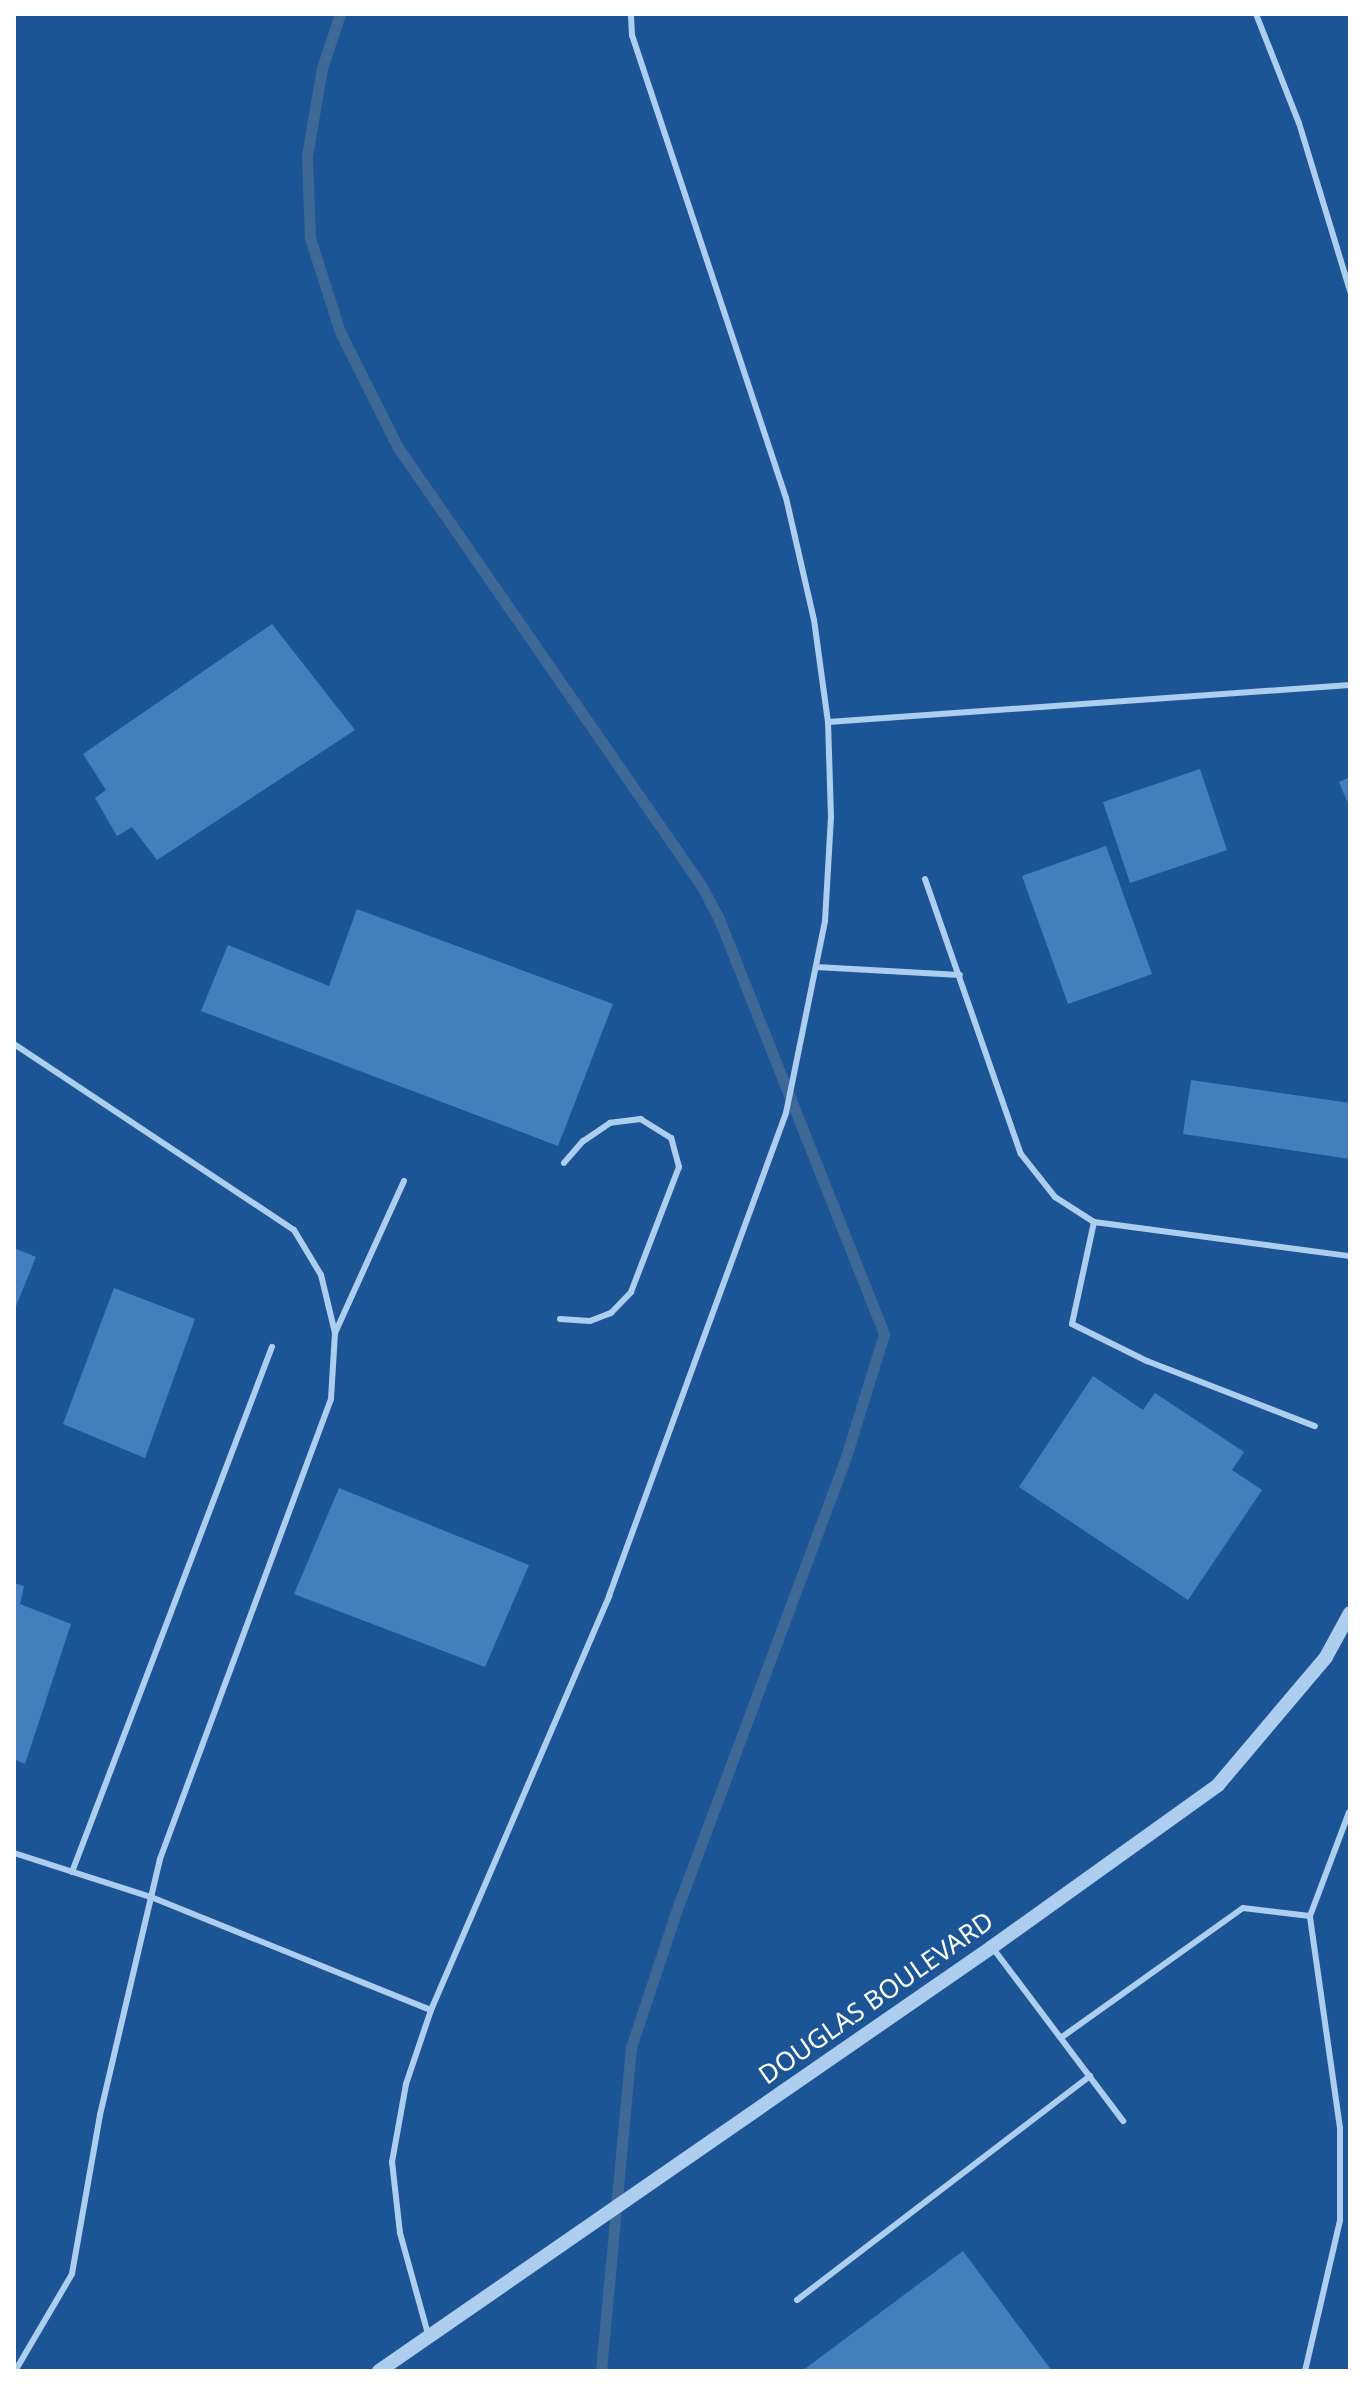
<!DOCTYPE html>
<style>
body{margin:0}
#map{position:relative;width:1364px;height:2385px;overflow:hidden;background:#1b5596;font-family:"Noto Sans",sans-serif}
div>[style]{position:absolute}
.stream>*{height:11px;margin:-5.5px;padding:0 5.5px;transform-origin:5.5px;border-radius:5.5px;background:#3e6896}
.building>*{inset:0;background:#447fbd}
.service>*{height:6px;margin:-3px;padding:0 3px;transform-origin:3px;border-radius:3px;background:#aecef0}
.tertiary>*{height:14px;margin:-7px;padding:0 7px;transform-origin:7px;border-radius:7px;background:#aecef0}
span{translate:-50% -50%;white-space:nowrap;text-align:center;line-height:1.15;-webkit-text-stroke:6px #1b5596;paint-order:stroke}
.street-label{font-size:26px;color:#fff}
.frame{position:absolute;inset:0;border:16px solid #fff;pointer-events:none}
</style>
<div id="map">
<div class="stream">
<div style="left:340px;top:14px;width:57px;rotate:108.4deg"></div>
<div style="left:322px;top:68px;width:89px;rotate:99.7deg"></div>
<div style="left:307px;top:156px;width:82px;rotate:87.9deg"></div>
<div style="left:310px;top:238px;width:99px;rotate:72.3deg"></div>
<div style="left:340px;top:332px;width:127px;rotate:63.4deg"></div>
<div style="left:397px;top:446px;width:534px;rotate:55.3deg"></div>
<div style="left:701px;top:885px;width:38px;rotate:62deg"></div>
<div style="left:719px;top:919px;width:447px;rotate:68.3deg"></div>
<div style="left:884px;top:1334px;width:129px;rotate:107.2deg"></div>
<div style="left:846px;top:1457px;width:473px;rotate:110.5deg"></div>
<div style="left:680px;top:1900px;width:155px;rotate:108.4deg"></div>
<div style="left:631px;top:2047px;width:325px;rotate:95.3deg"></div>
</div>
<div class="building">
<div style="clip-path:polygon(272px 624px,355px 730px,157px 860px,132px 827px,117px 836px,95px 798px,106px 790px,83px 754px)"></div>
<div style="clip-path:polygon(1200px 769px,1227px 850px,1130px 883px,1103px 802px)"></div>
<div style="clip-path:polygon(1350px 777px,1350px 808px,1339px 782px)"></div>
<div style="clip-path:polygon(1106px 846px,1152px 974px,1068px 1004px,1022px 876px)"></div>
<div style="clip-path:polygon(357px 909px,613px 1004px,558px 1146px,201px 1011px,228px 945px,329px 986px)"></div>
<div style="clip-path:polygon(1191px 1080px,1350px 1103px,1350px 1159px,1183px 1134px)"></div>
<div style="clip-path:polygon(14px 1248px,36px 1257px,14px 1311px)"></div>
<div style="clip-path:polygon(114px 1288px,195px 1319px,145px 1458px,63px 1424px)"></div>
<div style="clip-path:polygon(1093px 1376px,1143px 1410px,1155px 1393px,1244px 1452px,1232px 1470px,1262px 1490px,1188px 1600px,1019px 1487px)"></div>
<div style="clip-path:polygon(339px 1488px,529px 1565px,485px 1667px,294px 1594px)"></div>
<div style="clip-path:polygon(14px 1583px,24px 1586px,20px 1604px,71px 1624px,25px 1764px,14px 1759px)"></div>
<div style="clip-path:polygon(963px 2251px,1052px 2371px,802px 2371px)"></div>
</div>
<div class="service">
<div style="left:1256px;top:14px;width:117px;rotate:68.5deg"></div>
<div style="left:1299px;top:123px;width:176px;rotate:73.1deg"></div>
<div style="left:828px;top:722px;width:523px;rotate:-4.05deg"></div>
<div style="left:925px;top:879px;width:291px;rotate:70.8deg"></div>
<div style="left:1021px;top:1154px;width:55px;rotate:51.7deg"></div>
<div style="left:1055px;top:1197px;width:46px;rotate:32.7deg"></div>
<div style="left:1094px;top:1222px;width:258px;rotate:7.6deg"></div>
<div style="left:816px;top:967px;width:144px;rotate:3.2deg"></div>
<div style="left:14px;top:1044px;width:336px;rotate:33.6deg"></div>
<div style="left:294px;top:1230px;width:52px;rotate:59deg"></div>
<div style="left:321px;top:1275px;width:60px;rotate:76.4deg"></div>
<div style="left:335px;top:1333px;width:66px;rotate:93.5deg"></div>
<div style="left:331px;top:1399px;width:491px;rotate:110.4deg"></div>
<div style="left:160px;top:1859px;width:263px;rotate:103.2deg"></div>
<div style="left:100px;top:2115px;width:161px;rotate:100deg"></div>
<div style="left:72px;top:2274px;width:113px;rotate:120.4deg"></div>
<div style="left:1094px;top:1222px;width:104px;rotate:102.2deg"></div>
<div style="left:1072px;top:1324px;width:84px;rotate:26.3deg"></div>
<div style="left:1147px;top:1361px;width:180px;rotate:21.2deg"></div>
<div style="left:560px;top:1319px;width:30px;rotate:4deg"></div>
<div style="left:590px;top:1321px;width:22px;rotate:-21deg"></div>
<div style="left:611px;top:1313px;width:29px;rotate:-46deg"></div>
<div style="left:631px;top:1292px;width:134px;rotate:-69deg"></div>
<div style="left:679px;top:1167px;width:30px;rotate:-105deg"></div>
<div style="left:671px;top:1138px;width:36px;rotate:-148deg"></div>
<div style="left:641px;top:1119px;width:31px;rotate:173deg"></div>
<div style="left:610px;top:1123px;width:32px;rotate:146deg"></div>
<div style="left:583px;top:1141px;width:29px;rotate:131deg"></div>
<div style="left:335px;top:1333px;width:167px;rotate:-65.6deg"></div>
<div style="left:14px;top:1853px;width:144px;rotate:17.8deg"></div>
<div style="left:151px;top:1897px;width:302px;rotate:22deg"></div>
<div style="left:72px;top:1872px;width:562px;rotate:-69.15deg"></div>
<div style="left:992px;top:1947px;width:218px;rotate:53deg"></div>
<div style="left:1062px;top:2037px;width:222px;rotate:-35.5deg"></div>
<div style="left:1243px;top:1908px;width:67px;rotate:6.8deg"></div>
<div style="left:797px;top:2300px;width:369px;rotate:-37.4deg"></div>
<div style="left:428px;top:2334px;width:105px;rotate:-105.5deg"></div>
<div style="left:400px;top:2233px;width:71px;rotate:-96.4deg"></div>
<div style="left:392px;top:2162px;width:79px;rotate:-79.8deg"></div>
<div style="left:406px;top:2084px;width:78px;rotate:-71.3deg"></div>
<div style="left:431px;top:2010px;width:451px;rotate:-66.7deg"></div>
<div style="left:609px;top:1596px;width:514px;rotate:-69.87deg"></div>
<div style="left:786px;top:1113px;width:196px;rotate:-78.5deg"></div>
<div style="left:825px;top:921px;width:104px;rotate:-86.7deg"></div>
<div style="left:831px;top:817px;width:95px;rotate:-91.8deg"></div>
<div style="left:828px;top:722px;width:103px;rotate:-97.8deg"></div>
<div style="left:814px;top:620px;width:125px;rotate:-102.9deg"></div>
<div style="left:786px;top:498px;width:488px;rotate:-108.4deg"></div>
<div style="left:632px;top:35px;width:21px;rotate:-93deg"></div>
<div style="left:1305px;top:2371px;width:155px;rotate:-76.9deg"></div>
<div style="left:1340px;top:2220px;width:92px;rotate:-90deg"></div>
<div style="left:1340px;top:2128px;width:214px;rotate:-98.1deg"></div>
<div style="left:1310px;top:1916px;width:111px;rotate:-69.4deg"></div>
</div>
<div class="tertiary">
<div style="left:379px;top:2371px;width:745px;rotate:-34.67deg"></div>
<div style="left:992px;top:1947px;width:278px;rotate:-35.6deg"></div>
<div style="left:1218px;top:1785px;width:167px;rotate:-49.8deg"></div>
<div style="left:1326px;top:1657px;width:50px;rotate:-61.4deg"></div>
</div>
<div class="street-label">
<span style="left:876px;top:1998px;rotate:-35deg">DOUGLAS BOULEVARD</span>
</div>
<div class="frame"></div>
</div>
